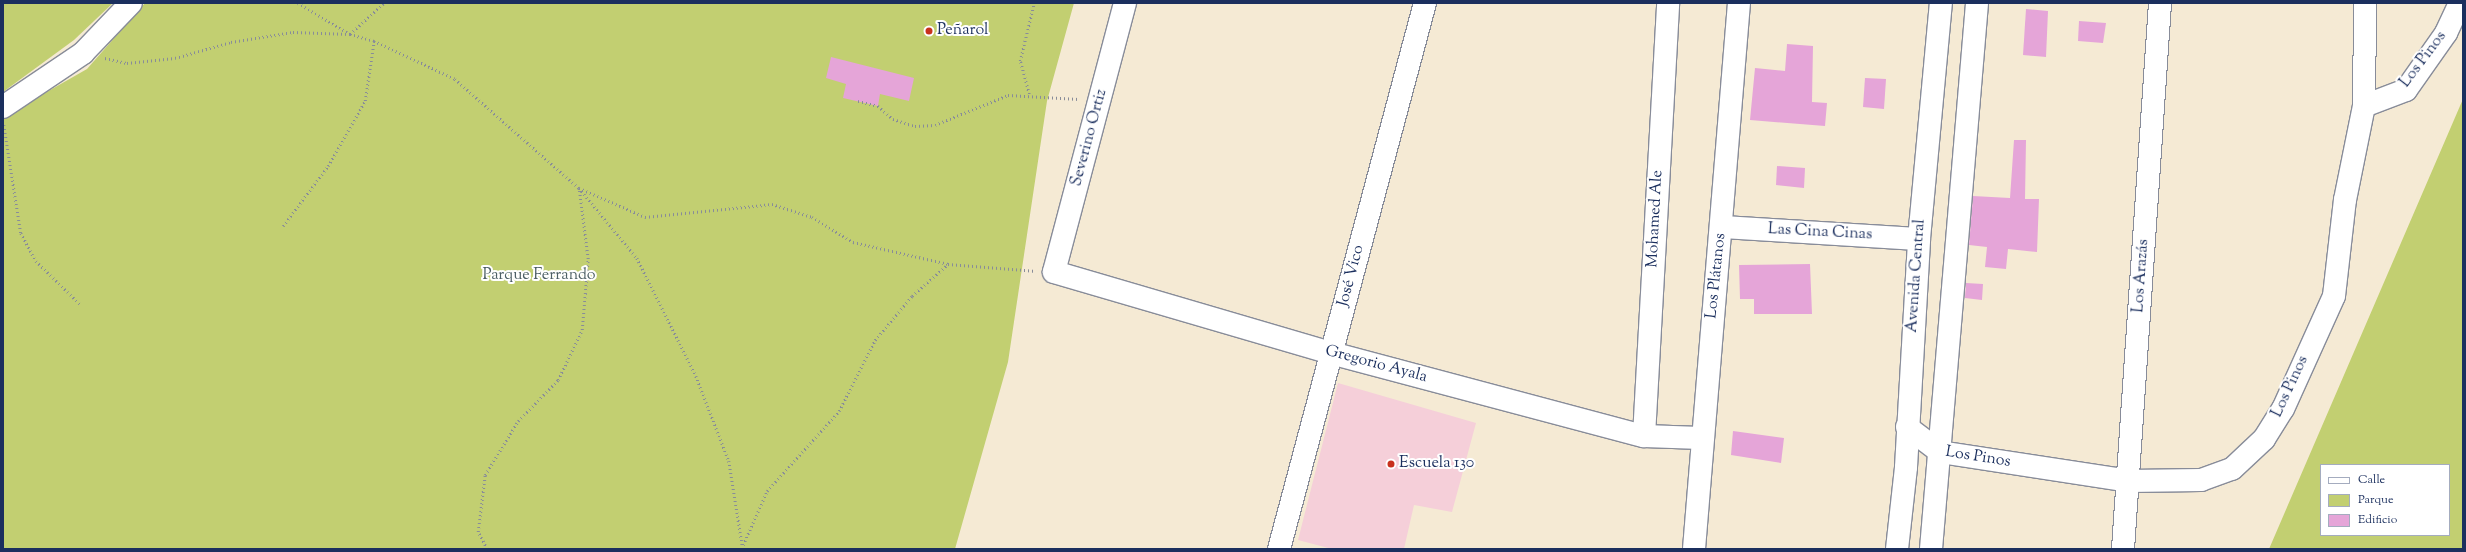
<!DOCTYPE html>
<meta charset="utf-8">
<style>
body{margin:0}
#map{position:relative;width:2466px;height:552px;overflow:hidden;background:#f5ead4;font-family:"Sorts Mill Goudy",serif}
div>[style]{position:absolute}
.built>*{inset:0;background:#f5cfd9}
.green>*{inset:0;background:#c2cf71}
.building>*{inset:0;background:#e5a5d8}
.path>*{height:2.5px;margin-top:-1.25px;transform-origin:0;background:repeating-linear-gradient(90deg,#888c99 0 1px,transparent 0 4px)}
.roads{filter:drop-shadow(1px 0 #888c99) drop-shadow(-1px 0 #888c99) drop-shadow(0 1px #888c99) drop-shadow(0 -1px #888c99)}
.minor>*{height:22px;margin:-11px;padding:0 11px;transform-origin:11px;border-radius:11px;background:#fff}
.dots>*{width:11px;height:11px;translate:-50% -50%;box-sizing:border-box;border:2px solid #fff;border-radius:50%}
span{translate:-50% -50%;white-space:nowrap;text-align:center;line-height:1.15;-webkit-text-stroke:4px #fff;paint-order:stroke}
.poi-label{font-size:16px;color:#1b2f5e}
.left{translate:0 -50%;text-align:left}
.street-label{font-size:16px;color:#1b2f5e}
.park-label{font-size:16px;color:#4d5f64}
.frame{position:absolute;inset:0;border:4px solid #1b2f5e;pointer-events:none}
.legend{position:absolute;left:2320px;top:464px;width:130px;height:72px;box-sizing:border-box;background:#fff;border:1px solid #a4acbf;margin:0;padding:5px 7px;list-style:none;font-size:12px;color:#1b2f5e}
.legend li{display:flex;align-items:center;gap:8px;height:20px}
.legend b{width:20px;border:1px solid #a4acbf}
</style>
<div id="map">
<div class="built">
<div style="clip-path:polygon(1338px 383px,1476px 423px,1452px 512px,1414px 505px,1404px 549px,1332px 549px,1298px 540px)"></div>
</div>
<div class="green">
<div style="clip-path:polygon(3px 3px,113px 3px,74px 40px,3px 92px)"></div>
<div style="clip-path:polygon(145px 3px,1074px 3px,1047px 101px,1008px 362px,955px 549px,3px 549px,3px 117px,87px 69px)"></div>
<div style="clip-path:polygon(evenodd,2463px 99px,2463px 549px,2269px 549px,2463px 99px,2321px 465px,2449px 465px,2449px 535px,2321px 535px,2321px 465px)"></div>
</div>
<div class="building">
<div style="clip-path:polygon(2026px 9px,2048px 11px,2046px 57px,2023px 55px)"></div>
<div style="clip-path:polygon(2079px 21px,2106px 23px,2103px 43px,2078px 41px)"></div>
<div style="clip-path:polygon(1787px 44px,1813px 46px,1812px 102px,1827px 103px,1825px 126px,1750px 120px,1755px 68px,1785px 71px)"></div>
<div style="clip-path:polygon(831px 57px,914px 78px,909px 101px,880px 94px,878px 106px,843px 98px,846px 84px,826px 78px)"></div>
<div style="clip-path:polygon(1865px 78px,1886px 79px,1884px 109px,1863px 107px)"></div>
<div style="clip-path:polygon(2014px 140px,2026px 140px,2025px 199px,2039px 199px,2037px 252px,2008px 249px,2006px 269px,1985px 267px,1987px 247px,1969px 245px,1973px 196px,2010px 198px)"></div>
<div style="clip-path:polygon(1777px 166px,1805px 168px,1804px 188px,1776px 185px)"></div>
<div style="clip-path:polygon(1810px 264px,1812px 314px,1754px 314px,1754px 299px,1740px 299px,1739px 265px)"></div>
<div style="clip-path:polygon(1966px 283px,1983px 284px,1982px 300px,1965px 298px)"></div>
<div style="clip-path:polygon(1733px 431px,1784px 438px,1781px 463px,1731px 455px)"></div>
</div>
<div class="path">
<div style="left:298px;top:3px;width:61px;rotate:30.8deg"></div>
<div style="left:350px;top:34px;width:46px;rotate:-42.4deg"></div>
<div style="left:105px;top:58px;width:23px;rotate:13deg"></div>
<div style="left:127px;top:63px;width:48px;rotate:-5.9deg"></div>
<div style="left:175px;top:58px;width:58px;rotate:-15.9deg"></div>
<div style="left:231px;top:42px;width:63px;rotate:-9.2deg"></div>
<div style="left:293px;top:32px;width:57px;rotate:2deg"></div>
<div style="left:350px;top:34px;width:25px;rotate:16deg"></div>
<div style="left:374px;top:41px;width:89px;rotate:25.1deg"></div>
<div style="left:455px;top:79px;width:165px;rotate:41.3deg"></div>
<div style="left:579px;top:188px;width:91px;rotate:50.4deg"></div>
<div style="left:637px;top:258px;width:132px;rotate:63.4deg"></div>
<div style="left:696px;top:376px;width:91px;rotate:68.8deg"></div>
<div style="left:729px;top:461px;width:89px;rotate:81deg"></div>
<div style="left:1029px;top:94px;width:34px;rotate:-105deg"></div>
<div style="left:1020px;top:61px;width:60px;rotate:-76.4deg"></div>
<div style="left:858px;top:101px;width:21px;rotate:14deg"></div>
<div style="left:878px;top:106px;width:20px;rotate:41deg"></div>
<div style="left:893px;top:119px;width:23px;rotate:18deg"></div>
<div style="left:915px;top:126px;width:20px;rotate:-3deg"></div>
<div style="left:935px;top:125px;width:79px;rotate:-22.3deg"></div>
<div style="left:1008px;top:95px;width:71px;rotate:3.2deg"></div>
<div style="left:4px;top:125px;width:109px;rotate:81.1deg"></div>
<div style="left:21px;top:233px;width:32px;rotate:62deg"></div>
<div style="left:36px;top:261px;width:62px;rotate:44.3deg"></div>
<div style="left:579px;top:188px;width:72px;rotate:23.7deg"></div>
<div style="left:645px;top:217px;width:128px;rotate:-5.8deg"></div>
<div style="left:772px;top:204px;width:42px;rotate:18deg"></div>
<div style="left:812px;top:217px;width:48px;rotate:31.4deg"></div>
<div style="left:853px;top:242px;width:98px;rotate:13deg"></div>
<div style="left:948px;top:264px;width:88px;rotate:4.5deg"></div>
<div style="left:283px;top:226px;width:75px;rotate:-53.1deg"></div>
<div style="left:328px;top:166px;width:75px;rotate:-60.4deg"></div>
<div style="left:365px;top:101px;width:61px;rotate:-81.5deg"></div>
<div style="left:743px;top:545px;width:59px;rotate:-66deg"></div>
<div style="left:767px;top:491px;width:108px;rotate:-48deg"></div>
<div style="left:839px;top:411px;width:80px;rotate:-63.1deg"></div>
<div style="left:875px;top:340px;width:57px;rotate:-49.9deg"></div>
<div style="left:912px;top:296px;width:48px;rotate:-41.6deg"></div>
<div style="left:487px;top:549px;width:19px;rotate:-118deg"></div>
<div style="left:478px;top:532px;width:57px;rotate:-83deg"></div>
<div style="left:485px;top:475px;width:63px;rotate:-58.6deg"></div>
<div style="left:518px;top:421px;width:57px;rotate:-45.7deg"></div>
<div style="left:558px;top:380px;width:55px;rotate:-64.4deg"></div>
<div style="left:582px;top:330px;width:71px;rotate:-85.2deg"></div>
<div style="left:588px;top:259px;width:71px;rotate:-97.3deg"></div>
</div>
<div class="roads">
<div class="minor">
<div style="left:1125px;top:3px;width:278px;rotate:104.8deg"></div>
<div style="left:1054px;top:272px;width:289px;rotate:16.3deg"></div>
<div style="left:1331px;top:353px;width:324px;rotate:14.9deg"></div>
<div style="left:1644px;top:436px;width:57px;rotate:2deg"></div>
<div style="left:2364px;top:106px;width:103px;rotate:-89.4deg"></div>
<div style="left:3px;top:107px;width:97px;rotate:-34deg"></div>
<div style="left:83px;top:53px;width:69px;rotate:-46.2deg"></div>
<div style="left:1722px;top:227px;width:197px;rotate:3.5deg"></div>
<div style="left:1907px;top:427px;width:41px;rotate:37.1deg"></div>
<div style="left:1940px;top:452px;width:191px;rotate:8.7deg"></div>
<div style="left:2129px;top:481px;width:72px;rotate:-0.8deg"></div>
<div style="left:2201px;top:480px;width:33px;rotate:-20deg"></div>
<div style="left:2232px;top:469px;width:44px;rotate:-43.2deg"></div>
<div style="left:2264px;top:439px;width:36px;rotate:-58deg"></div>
<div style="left:2283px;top:409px;width:124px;rotate:-65.7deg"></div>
<div style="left:2334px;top:296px;width:97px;rotate:-83.5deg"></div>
<div style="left:2345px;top:200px;width:96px;rotate:-78.6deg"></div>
<div style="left:2364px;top:106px;width:45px;rotate:-20.9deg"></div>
<div style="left:2406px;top:90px;width:70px;rotate:-54.9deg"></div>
<div style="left:2446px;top:33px;width:33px;rotate:-65deg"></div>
<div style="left:1644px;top:436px;width:434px;rotate:-86.8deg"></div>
<div style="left:1279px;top:549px;width:565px;rotate:-75.03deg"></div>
<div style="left:1694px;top:549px;width:548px;rotate:-85.29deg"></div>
<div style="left:1897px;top:549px;width:82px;rotate:-83.7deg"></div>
<div style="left:1906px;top:467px;width:228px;rotate:-86.7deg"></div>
<div style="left:1919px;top:239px;width:237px;rotate:-84.7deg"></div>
<div style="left:1931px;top:549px;width:548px;rotate:-85.18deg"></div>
<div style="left:2123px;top:549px;width:547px;rotate:-86.12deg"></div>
</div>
</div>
<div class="dots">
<div style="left:929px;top:31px;background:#c8321e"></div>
<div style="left:1391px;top:464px;background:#c8321e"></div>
</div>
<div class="poi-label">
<span class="left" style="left:937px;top:31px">Peñarol</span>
<span class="left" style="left:1399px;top:464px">Escuela 130</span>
</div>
<div class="street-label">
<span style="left:2424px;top:60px;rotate:-53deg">Los Pinos</span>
<span style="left:1090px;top:138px;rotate:-75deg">Severino Ortiz</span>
<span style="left:1656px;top:219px;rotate:-87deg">Mohamed Ale</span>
<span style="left:1820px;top:233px;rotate:3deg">Las Cina Cinas</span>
<span style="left:1352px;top:276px;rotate:-75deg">José Vico</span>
<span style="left:1717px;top:276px;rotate:-84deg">Los Plátanos</span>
<span style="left:1917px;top:276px;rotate:-86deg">Avenida Central</span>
<span style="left:2142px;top:276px;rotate:-86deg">Los Arazás</span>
<span style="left:1376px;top:365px;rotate:15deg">Gregorio Ayala</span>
<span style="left:2291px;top:387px;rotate:-65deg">Los Pinos</span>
<span style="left:1978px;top:458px;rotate:9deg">Los Pinos</span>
</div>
<div class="park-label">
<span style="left:539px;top:276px">Parque Ferrando</span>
</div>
<div class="frame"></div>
<ul class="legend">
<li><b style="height:5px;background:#fff"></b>Calle</li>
<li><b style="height:11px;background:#c2cf71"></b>Parque</li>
<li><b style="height:11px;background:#e5a5d8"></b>Edificio</li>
</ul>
</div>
